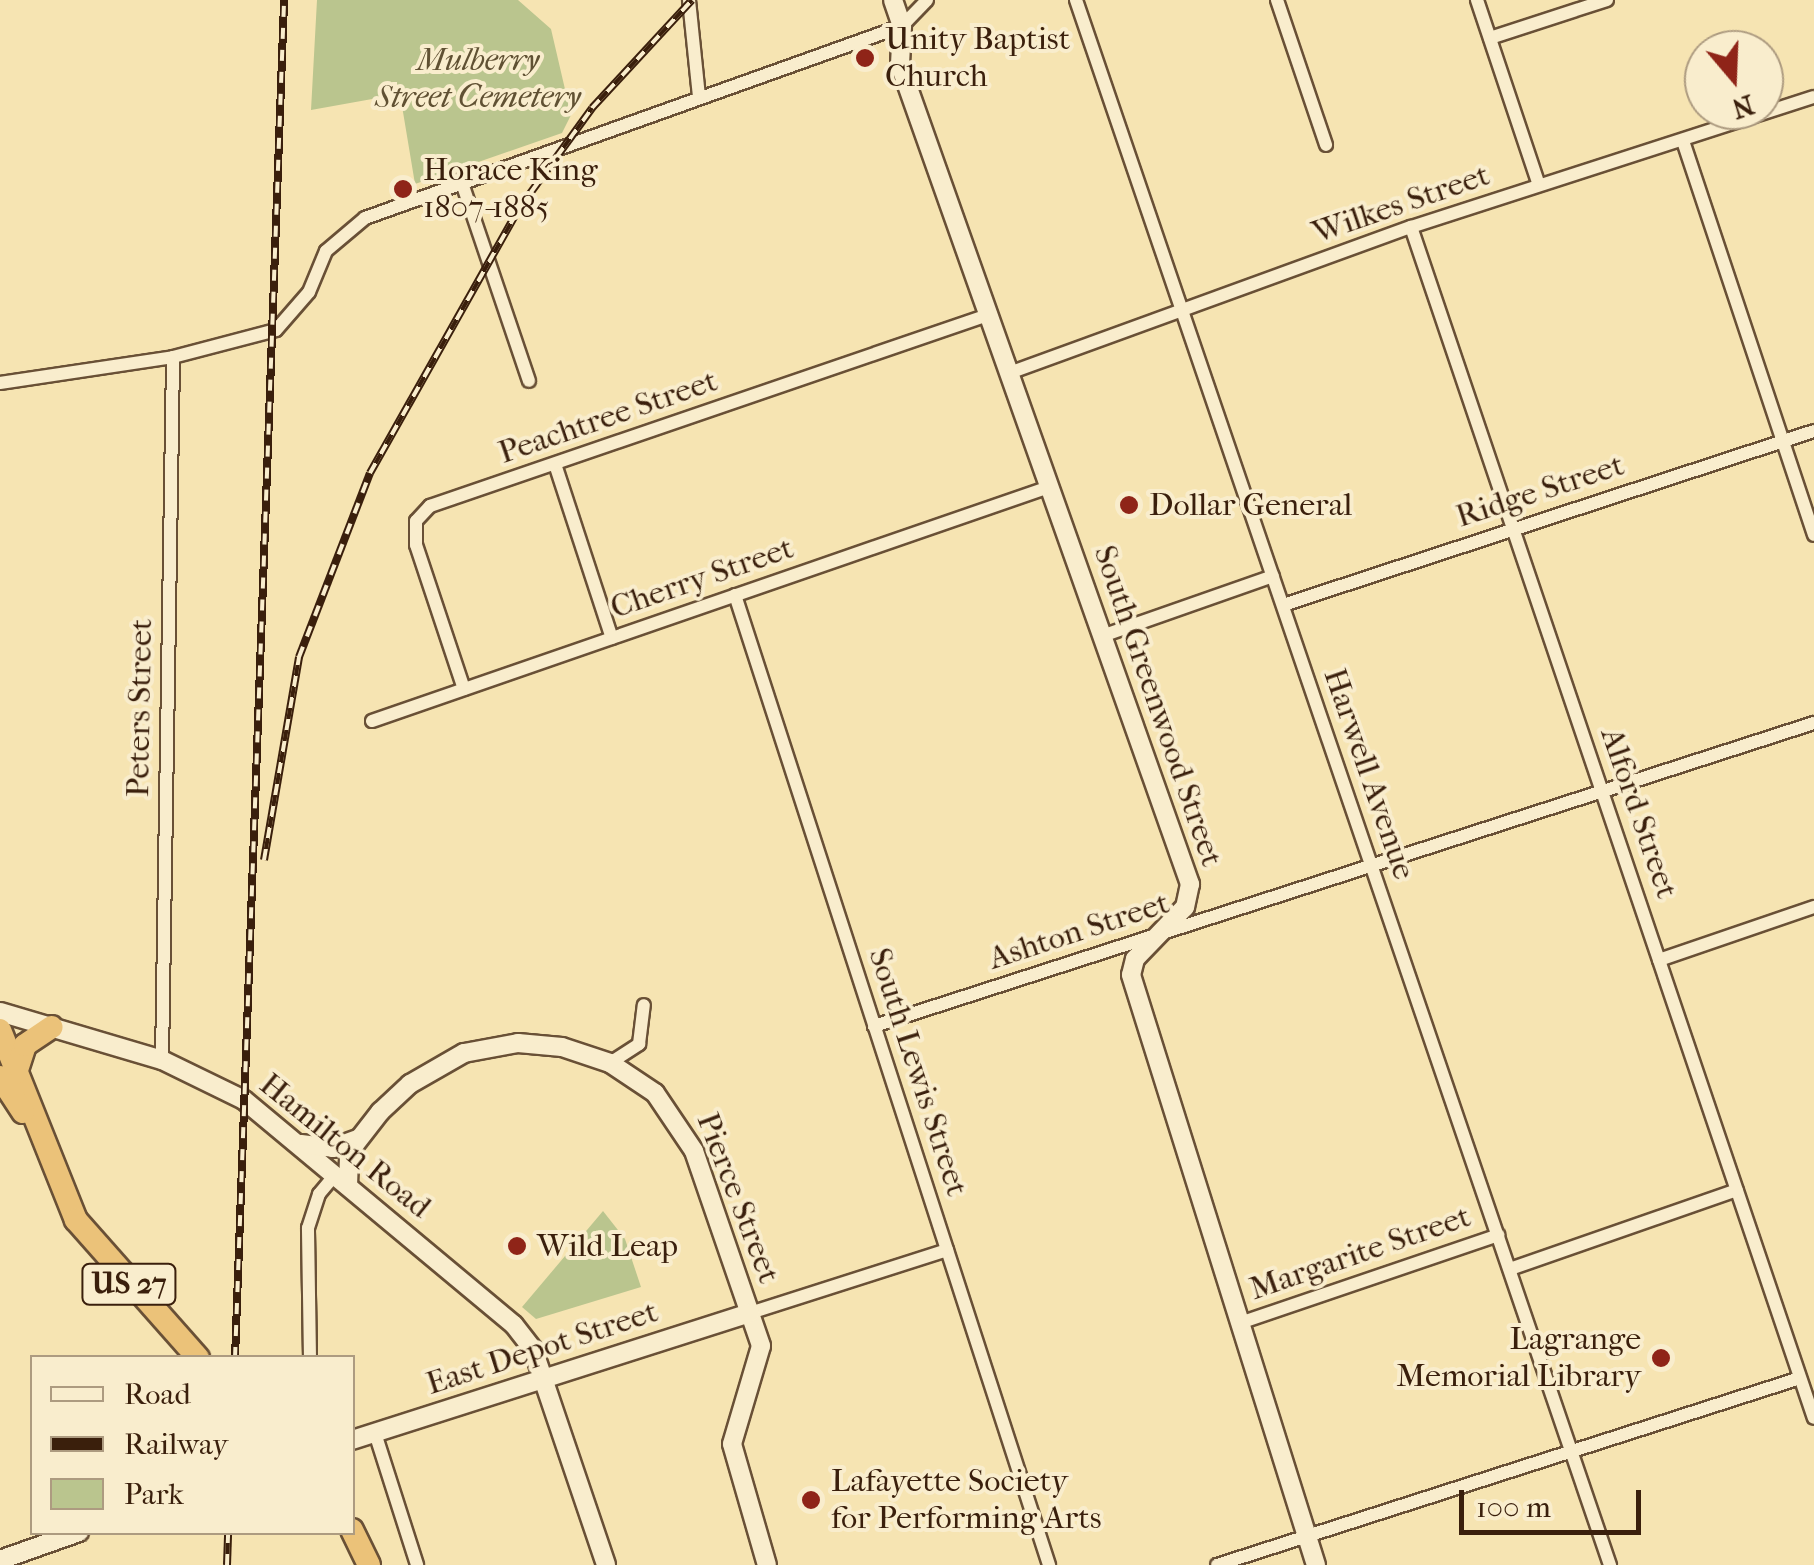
<!DOCTYPE html>
<style>
body{margin:0}
#map{position:relative;width:1814px;height:1565px;overflow:hidden;background:#f6e4b2;font-family:"IM FELL French Canon",serif}
div>[style]{position:absolute}
.green>*{inset:0;background:#bac58e}
.roads{filter:drop-shadow(2px 0 #695036) drop-shadow(-2px 0 #695036) drop-shadow(0 2px #695036) drop-shadow(0 -2px #695036)}
.street>*{height:12px;margin:-6px;padding:0 6px;transform-origin:6px;border-radius:6px;background:#f9edcd}
.secondary>*{height:18px;margin:-9px;padding:0 9px;transform-origin:9px;border-radius:9px;background:#f9edcd}
.highway>*{height:22px;margin:-11px;padding:0 11px;transform-origin:11px;border-radius:11px;background:#ebc279}
.rail>*{height:8px;margin-top:-4px;transform-origin:0;background:repeating-linear-gradient(90deg,#f9edcd 0 11px,#3a1f0c 0 22px);box-sizing:border-box;border-block:2px solid #3a1f0c}
.dots>*{width:28px;height:28px;translate:-50% -50%;box-sizing:border-box;border:5px solid #f9edcd;border-radius:50%}
span{translate:-50% -50%;white-space:nowrap;text-align:center;line-height:1.15;-webkit-text-stroke:8px #f9edcd;paint-order:stroke}
.shield-label span{padding:2px 8px;background:#f9edcd;border:2px solid;border-radius:8px;-webkit-text-stroke-width:0}
.shield-label{font-size:30px;color:#3a1f0c;font-weight:700}
.poi-label{font-size:32px;color:#3a1f0c}
.left{translate:0 -50%;text-align:left}
.right{translate:-100% -50%;text-align:right}
.park-label{font-size:32px;color:#605133;font-style:italic}
.street-label{font-size:32px;color:#3a1f0c}
.legend{position:absolute;left:30px;top:1355px;width:325px;height:180px;box-sizing:border-box;background:#f9edcd;border:2px solid #ad9b80;margin:0;padding:12px 18px;list-style:none;font-size:30px;color:#3a1f0c}
.legend li{display:flex;align-items:center;gap:20px;height:50px}
.legend b{width:50px;border:2px solid #ad9b80}
.north{position:absolute;left:1684px;top:30px;width:100px;height:100px;box-sizing:border-box;background:#f9edcd;border:2px solid #ad9b80;border-radius:50%;rotate:161deg;font-size:28px;font-weight:700;line-height:40px;text-align:center;color:#3a1f0c}
.north::after{content:'';display:block;margin:auto;width:35px;height:45px;background:#8f2418;clip-path:polygon(50% 0,100% 100%,50% 72%,0 100%)}
.scale{position:absolute;left:1459px;top:1490px;width:182px;height:45px;box-sizing:border-box;border:5px solid #3a1f0c;border-top:0;padding-left:12px;font-size:30px;line-height:35px;white-space:nowrap;color:#3a1f0c;-webkit-text-stroke:8px #f9edcd;paint-order:stroke}
</style>
<div id="map">
<div class="green">
<div style="clip-path:polygon(317px 0,518px 0,551px 29px,571px 115px,562px 133px,415px 184px,400px 94px,311px 110px)"></div>
<div style="clip-path:polygon(603px 1211px,625px 1239px,641px 1287px,536px 1319px,522px 1307px)"></div>
</div>
<div class="roads">
<div class="street">
<div style="left:689px;top:0;width:98px;rotate:84.1deg"></div>
<div style="left:1076px;top:0;width:1654px;rotate:71.16deg"></div>
<div style="left:1277px;top:0;width:153px;rotate:71.3deg"></div>
<div style="left:1477px;top:0;width:195px;rotate:71.5deg"></div>
<div style="left:1490px;top:38px;width:123px;rotate:-18deg"></div>
<div style="left:1683px;top:141px;width:415px;rotate:71.6deg"></div>
<div style="left:461px;top:180px;width:212px;rotate:71.3deg"></div>
<div style="left:1411px;top:227px;width:1257px;rotate:71.31deg"></div>
<div style="left:1009px;top:373px;width:428px;rotate:-20deg"></div>
<div style="left:1411px;top:227px;width:423px;rotate:-17.9deg"></div>
<div style="left:0;top:383px;width:175px;rotate:-8.5deg"></div>
<div style="left:173px;top:357px;width:106px;rotate:-14.7deg"></div>
<div style="left:276px;top:330px;width:50px;rotate:-49deg"></div>
<div style="left:309px;top:292px;width:44px;rotate:-67.5deg"></div>
<div style="left:326px;top:251px;width:51px;rotate:-40.2deg"></div>
<div style="left:365px;top:218px;width:570px;rotate:-19.67deg"></div>
<div style="left:902px;top:26px;width:36px;rotate:-46deg"></div>
<div style="left:555px;top:464px;width:183px;rotate:71.9deg"></div>
<div style="left:735px;top:595px;width:1020px;rotate:72.06deg"></div>
<div style="left:1283px;top:605px;width:559px;rotate:-18.14deg"></div>
<div style="left:1102px;top:636px;width:181px;rotate:-19.3deg"></div>
<div style="left:464px;top:689px;width:152px;rotate:-108.4deg"></div>
<div style="left:416px;top:545px;width:24px;rotate:-90deg"></div>
<div style="left:416px;top:521px;width:21px;rotate:-47deg"></div>
<div style="left:430px;top:506px;width:590px;rotate:-18.9deg"></div>
<div style="left:372px;top:721px;width:716px;rotate:-19.07deg"></div>
<div style="left:1659px;top:960px;width:164px;rotate:-18.9deg"></div>
<div style="left:874px;top:1026px;width:988px;rotate:-17.87deg"></div>
<div style="left:162px;top:1060px;width:703px;rotate:-89.1deg"></div>
<div style="left:610px;top:1063px;width:35px;rotate:-33deg"></div>
<div style="left:639px;top:1044px;width:39px;rotate:-83deg"></div>
<div style="left:1510px;top:1269px;width:240px;rotate:-19.2deg"></div>
<div style="left:750px;top:1313px;width:207px;rotate:-17.7deg"></div>
<div style="left:1240px;top:1323px;width:273px;rotate:-18.8deg"></div>
<div style="left:310px;top:1358px;width:130px;rotate:-90.9deg"></div>
<div style="left:308px;top:1228px;width:36px;rotate:-72deg"></div>
<div style="left:319px;top:1194px;width:26px;rotate:-50deg"></div>
<div style="left:375px;top:1433px;width:139px;rotate:72.3deg"></div>
<div style="left:1217px;top:1565px;width:612px;rotate:-17.78deg"></div>
</div>
<div class="secondary">
<div style="left:893px;top:0;width:28px;rotate:71deg"></div>
<div style="left:902px;top:26px;width:39px;rotate:93deg"></div>
<div style="left:900px;top:65px;width:869px;rotate:70.5deg"></div>
<div style="left:1190px;top:884px;width:24px;rotate:102deg"></div>
<div style="left:1185px;top:907px;width:72px;rotate:133.9deg"></div>
<div style="left:1135px;top:959px;width:16px;rotate:104deg"></div>
<div style="left:1131px;top:975px;width:618px;rotate:72.59deg"></div>
<div style="left:0;top:1012px;width:169px;rotate:16.5deg"></div>
<div style="left:162px;top:1060px;width:91px;rotate:26deg"></div>
<div style="left:244px;top:1100px;width:351px;rotate:39.8deg"></div>
<div style="left:514px;top:1325px;width:31px;rotate:52deg"></div>
<div style="left:533px;top:1349px;width:228px;rotate:71.3deg"></div>
<div style="left:301px;top:1144px;width:32px;rotate:7deg"></div>
<div style="left:333px;top:1148px;width:27px;rotate:-20deg"></div>
<div style="left:348px;top:1186px;width:34px;rotate:-88deg"></div>
<div style="left:349px;top:1152px;width:51px;rotate:-52.2deg"></div>
<div style="left:380px;top:1112px;width:41px;rotate:-43deg"></div>
<div style="left:410px;top:1084px;width:62px;rotate:-29.9deg"></div>
<div style="left:464px;top:1053px;width:55px;rotate:-10.5deg"></div>
<div style="left:518px;top:1043px;width:44px;rotate:5.2deg"></div>
<div style="left:562px;top:1047px;width:51px;rotate:18.4deg"></div>
<div style="left:610px;top:1063px;width:54px;rotate:33.7deg"></div>
<div style="left:655px;top:1093px;width:70px;rotate:56.1deg"></div>
<div style="left:694px;top:1151px;width:206px;rotate:71deg"></div>
<div style="left:761px;top:1346px;width:102px;rotate:106.5deg"></div>
<div style="left:732px;top:1444px;width:126px;rotate:73.9deg"></div>
<div style="left:352px;top:1440px;width:418px;rotate:-17.7deg"></div>
<div style="left:0;top:1560px;width:84px;rotate:-19.5deg"></div>
</div>
<div class="highway">
<div style="left:0;top:1030px;width:205px;rotate:68.2deg"></div>
<div style="left:76px;top:1220px;width:184px;rotate:48.5deg"></div>
<div style="left:16px;top:1073px;width:29px;rotate:-72deg"></div>
<div style="left:25px;top:1045px;width:32px;rotate:-34deg"></div>
<div style="left:0;top:1077px;width:42px;rotate:56.7deg"></div>
<div style="left:352px;top:1530px;width:39px;rotate:64deg"></div>
</div>
</div>
<div class="rail">
<div style="left:264px;top:860px;width:206px;rotate:-80.2deg"></div>
<div style="left:299px;top:657px;width:197px;rotate:-68.9deg"></div>
<div style="left:370px;top:473px;width:302px;rotate:-60.6deg"></div>
<div style="left:518px;top:210px;width:126px;rotate:-54deg"></div>
<div style="left:592px;top:108px;width:147px;rotate:-47.2deg"></div>
<div style="left:235px;top:1358px;width:1359px;rotate:-87.93deg"></div>
<div style="left:227px;top:1565px;width:33px;rotate:-88deg"></div>
</div>
<div class="dots">
<div style="left:865px;top:58px;background:#8f2418"></div>
<div style="left:403px;top:189px;background:#8f2418"></div>
<div style="left:1129px;top:505px;background:#8f2418"></div>
<div style="left:517px;top:1246px;background:#8f2418"></div>
<div style="left:1661px;top:1358px;background:#8f2418"></div>
<div style="left:811px;top:1500px;background:#8f2418"></div>
</div>
<div class="shield-label">
<span style="left:129px;top:1284px">US 27</span>
</div>
<div class="poi-label">
<span class="left" style="left:885px;top:58px">Unity Baptist<br>Church</span>
<span class="left" style="left:423px;top:189px">Horace King<br>1807-1885</span>
<span class="left" style="left:1149px;top:505px">Dollar General</span>
<span class="left" style="left:537px;top:1246px">Wild Leap</span>
<span class="right" style="left:1641px;top:1358px">Lagrange<br>Memorial Library</span>
<span class="left" style="left:831px;top:1500px">Lafayette Society<br>for Performing Arts</span>
</div>
<div class="park-label">
<span style="left:478px;top:79px">Mulberry<br>Street Cemetery</span>
</div>
<div class="street-label">
<span style="left:1401px;top:204px;rotate:-19deg">Wilkes Street</span>
<span style="left:608px;top:417px;rotate:-19deg">Peachtree Street</span>
<span style="left:1540px;top:491px;rotate:-18deg">Ridge Street</span>
<span style="left:702px;top:578px;rotate:-19deg">Cherry Street</span>
<span style="left:1158px;top:706px;rotate:71deg">South Greenwood Street</span>
<span style="left:140px;top:708px;rotate:-89deg">Peters Street</span>
<span style="left:1369px;top:774px;rotate:71deg">Harwell Avenue</span>
<span style="left:1639px;top:813px;rotate:71deg">Alford Street</span>
<span style="left:1079px;top:931px;rotate:-18deg">Ashton Street</span>
<span style="left:918px;top:1072px;rotate:72deg">South Lewis Street</span>
<span style="left:345px;top:1146px;rotate:39deg">Hamilton Road</span>
<span style="left:738px;top:1198px;rotate:69deg">Pierce Street</span>
<span style="left:1360px;top:1253px;rotate:-19deg">Margarite Street</span>
<span style="left:542px;top:1348px;rotate:-18deg">East Depot Street</span>
</div>
<ul class="legend">
<li><b style="height:12px;background:#f9edcd"></b>Road</li>
<li><b style="height:12px;background:#3a1f0c"></b>Railway</li>
<li><b style="height:28px;background:#bac58e"></b>Park</li>
</ul>
<div class="north">N</div>
<div class="scale">100 m</div>
</div>
